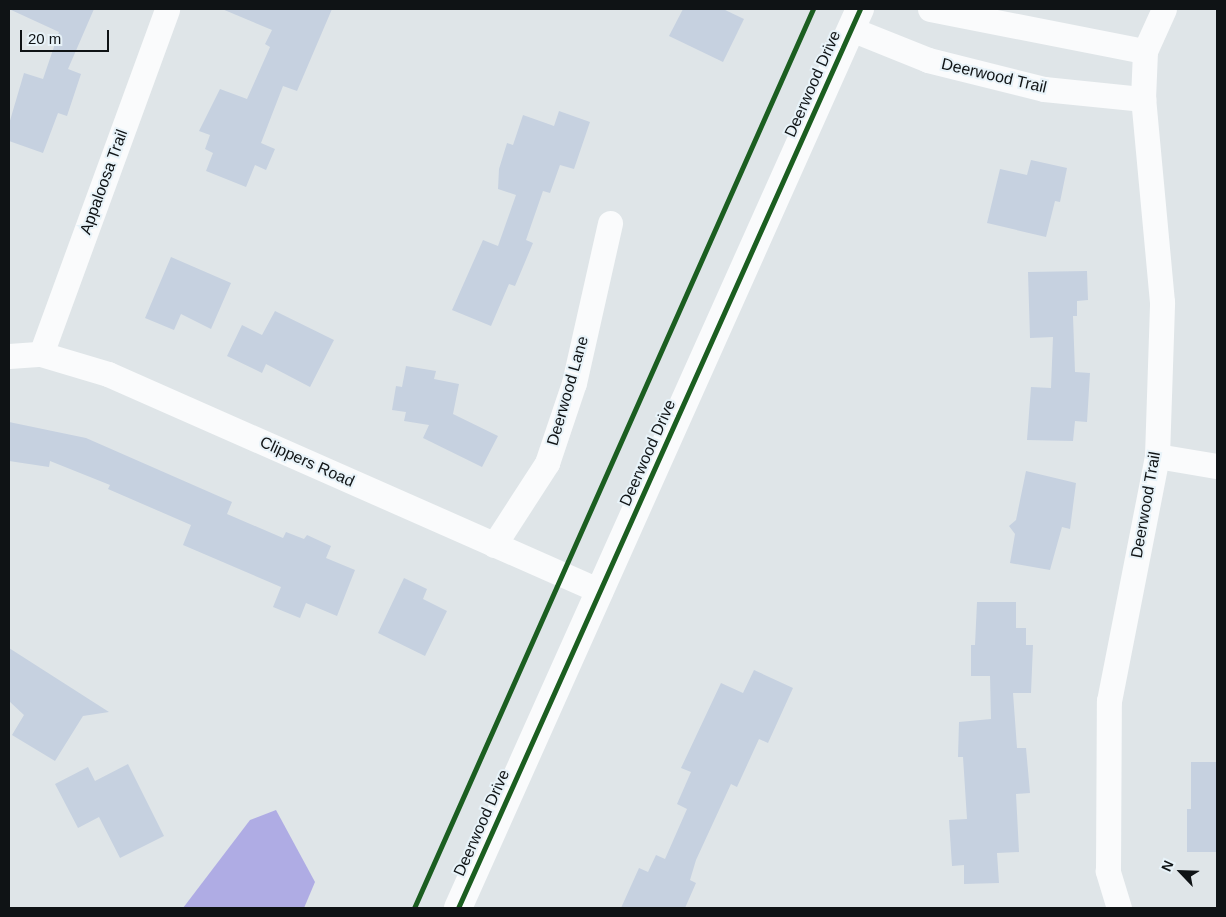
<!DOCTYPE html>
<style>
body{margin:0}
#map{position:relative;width:1226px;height:917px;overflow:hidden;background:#dfe5e8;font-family:Arial,sans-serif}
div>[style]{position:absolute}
.water>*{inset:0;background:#aface4}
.building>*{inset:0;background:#c6d1e0}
.street>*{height:25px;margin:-12.5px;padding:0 12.5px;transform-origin:12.5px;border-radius:12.5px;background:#fafbfc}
.secondary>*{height:28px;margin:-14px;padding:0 14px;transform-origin:14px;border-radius:14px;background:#fafbfc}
.cycleway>*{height:5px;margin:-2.5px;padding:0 2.5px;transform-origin:2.5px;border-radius:2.5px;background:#1b5e20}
span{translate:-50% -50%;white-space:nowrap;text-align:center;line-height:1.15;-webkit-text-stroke:4px #e8f3f9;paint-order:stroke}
.street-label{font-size:16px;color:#0f1315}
.frame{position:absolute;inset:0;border:10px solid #0f1315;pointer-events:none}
.north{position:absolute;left:1156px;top:847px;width:50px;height:50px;-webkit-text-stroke:4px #e8f3f9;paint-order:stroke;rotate:294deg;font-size:14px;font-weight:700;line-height:20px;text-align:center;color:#0f1315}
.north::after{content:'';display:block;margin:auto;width:18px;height:22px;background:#0f1315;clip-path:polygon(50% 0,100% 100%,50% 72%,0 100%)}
.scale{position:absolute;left:20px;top:30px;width:89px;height:22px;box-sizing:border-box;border:2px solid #0f1315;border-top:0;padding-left:6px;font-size:15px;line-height:18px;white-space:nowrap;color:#0f1315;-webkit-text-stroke:4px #e8f3f9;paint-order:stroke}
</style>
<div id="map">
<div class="water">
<div style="clip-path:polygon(276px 810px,315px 882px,304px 908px,183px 908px,250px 820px)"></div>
</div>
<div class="building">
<div style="clip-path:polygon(9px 9px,94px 9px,68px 69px,81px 74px,67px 116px,58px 113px,43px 153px,9px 141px,9px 124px,24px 73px,43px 79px,59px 32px)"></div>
<div style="clip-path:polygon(222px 9px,332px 9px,297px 91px,283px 86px,261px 143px,275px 149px,266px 170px,255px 165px,246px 187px,206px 171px,213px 153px,205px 149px,210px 135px,199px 131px,220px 89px,247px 99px,270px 47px,265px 44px,272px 30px)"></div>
<div style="clip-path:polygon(683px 9px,723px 9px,744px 19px,723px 62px,669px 36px)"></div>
<div style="clip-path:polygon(559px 111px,590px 122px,574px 169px,560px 165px,550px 193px,543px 191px,526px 240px,533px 243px,515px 286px,509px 284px,491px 326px,452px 310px,483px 240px,498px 246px,516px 195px,498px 189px,499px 169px,507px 143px,513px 145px,523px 115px,554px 126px)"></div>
<div style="clip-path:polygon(1031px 160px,1067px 168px,1060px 202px,1055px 201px,1046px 237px,987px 223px,1000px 169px,1027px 175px)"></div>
<div style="clip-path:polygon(171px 257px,231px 283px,211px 329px,181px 314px,174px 330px,145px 318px)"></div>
<div style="clip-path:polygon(1087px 271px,1088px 300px,1077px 301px,1077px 316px,1073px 316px,1075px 372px,1090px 373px,1087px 422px,1075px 421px,1073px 441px,1027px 440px,1031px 387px,1051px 388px,1053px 337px,1030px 338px,1028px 272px)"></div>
<div style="clip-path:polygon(275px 311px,334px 340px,310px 387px,266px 364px,262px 373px,227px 356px,242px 325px,262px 335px)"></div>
<div style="clip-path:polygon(406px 366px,436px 371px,434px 379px,459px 384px,453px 414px,498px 436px,482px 467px,423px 438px,429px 425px,404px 421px,406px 412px,392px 410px,396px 386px,402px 387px)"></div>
<div style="clip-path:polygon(9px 422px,86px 438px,232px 502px,227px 514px,283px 538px,286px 532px,304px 539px,307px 535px,331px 546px,326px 558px,355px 570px,337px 616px,306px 603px,300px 618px,273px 607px,281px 587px,183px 545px,191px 525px,108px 489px,110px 485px,50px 461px,49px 467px,9px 461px)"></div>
<div style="clip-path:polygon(1026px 471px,1076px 483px,1070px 529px,1062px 527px,1050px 570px,1010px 563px,1015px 534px,1009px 526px,1016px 520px)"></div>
<div style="clip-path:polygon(404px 578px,427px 589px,423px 599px,447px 611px,425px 656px,378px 633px)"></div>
<div style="clip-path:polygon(977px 602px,1016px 602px,1016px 628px,1026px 628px,1026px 645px,1033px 645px,1031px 693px,1013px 693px,1017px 748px,1026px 748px,1030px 793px,1016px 794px,1019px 852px,997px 853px,999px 883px,964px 884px,964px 865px,952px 866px,949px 820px,967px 819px,963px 757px,958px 757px,959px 722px,991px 719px,990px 676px,971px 676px,971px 645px,975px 645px)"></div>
<div style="clip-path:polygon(9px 648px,109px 712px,83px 716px,55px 761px,12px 735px,24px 715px,9px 701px)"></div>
<div style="clip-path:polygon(754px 670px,793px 688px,768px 743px,759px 739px,737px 787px,731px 784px,696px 860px,690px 880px,696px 883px,685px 908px,621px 908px,639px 868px,648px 872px,656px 855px,665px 859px,687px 809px,677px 804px,691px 772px,681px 768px,721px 683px,743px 693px)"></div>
<div style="clip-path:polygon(1191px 762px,1217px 762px,1217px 852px,1187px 852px,1187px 809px,1191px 809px)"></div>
<div style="clip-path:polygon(128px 764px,164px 836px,120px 858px,99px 817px,78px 828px,55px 784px,88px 767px,95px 781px)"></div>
</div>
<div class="street">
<div style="left:930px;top:9px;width:219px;rotate:11.1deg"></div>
<div style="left:851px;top:29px;width:83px;rotate:21.9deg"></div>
<div style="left:928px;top:60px;width:120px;rotate:14deg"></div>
<div style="left:1044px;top:89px;width:100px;rotate:5.8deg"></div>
<div style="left:41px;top:354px;width:367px;rotate:-69.9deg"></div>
<div style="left:9px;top:356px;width:32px;rotate:-4deg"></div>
<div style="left:41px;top:354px;width:70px;rotate:16.6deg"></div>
<div style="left:108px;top:374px;width:538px;rotate:23.8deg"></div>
<div style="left:1157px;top:456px;width:61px;rotate:9.5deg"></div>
<div style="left:494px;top:545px;width:98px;rotate:-57.1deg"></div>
<div style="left:547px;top:463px;width:84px;rotate:-71.4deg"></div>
<div style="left:574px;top:383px;width:164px;rotate:-77.3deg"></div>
<div style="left:1119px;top:908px;width:39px;rotate:-107deg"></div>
<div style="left:1108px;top:871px;width:170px;rotate:-89.7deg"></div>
<div style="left:1109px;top:701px;width:250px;rotate:-78.9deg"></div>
<div style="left:1157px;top:456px;width:154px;rotate:-88.1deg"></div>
<div style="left:1162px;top:302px;width:204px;rotate:-95.3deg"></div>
<div style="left:1143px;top:99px;width:48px;rotate:-87.6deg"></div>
<div style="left:1145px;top:51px;width:46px;rotate:-65.7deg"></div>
</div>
<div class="secondary">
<div style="left:458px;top:908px;width:985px;rotate:-65.91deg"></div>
</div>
<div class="cycleway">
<div style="left:414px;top:908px;width:984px;rotate:-66.07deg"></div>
<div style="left:458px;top:908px;width:985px;rotate:-65.91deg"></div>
</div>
<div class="street-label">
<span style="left:994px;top:76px;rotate:13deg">Deerwood Trail</span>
<span style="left:813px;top:84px;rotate:-66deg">Deerwood Drive</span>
<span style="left:104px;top:182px;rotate:-70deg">Appaloosa Trail</span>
<span style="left:568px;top:391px;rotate:-74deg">Deerwood Lane</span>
<span style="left:648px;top:453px;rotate:-66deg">Deerwood Drive</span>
<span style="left:307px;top:462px;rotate:24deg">Clippers Road</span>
<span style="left:1146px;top:505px;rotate:-80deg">Deerwood Trail</span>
<span style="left:482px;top:823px;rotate:-66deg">Deerwood Drive</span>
</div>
<div class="frame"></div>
<div class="north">N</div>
<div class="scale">20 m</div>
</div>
